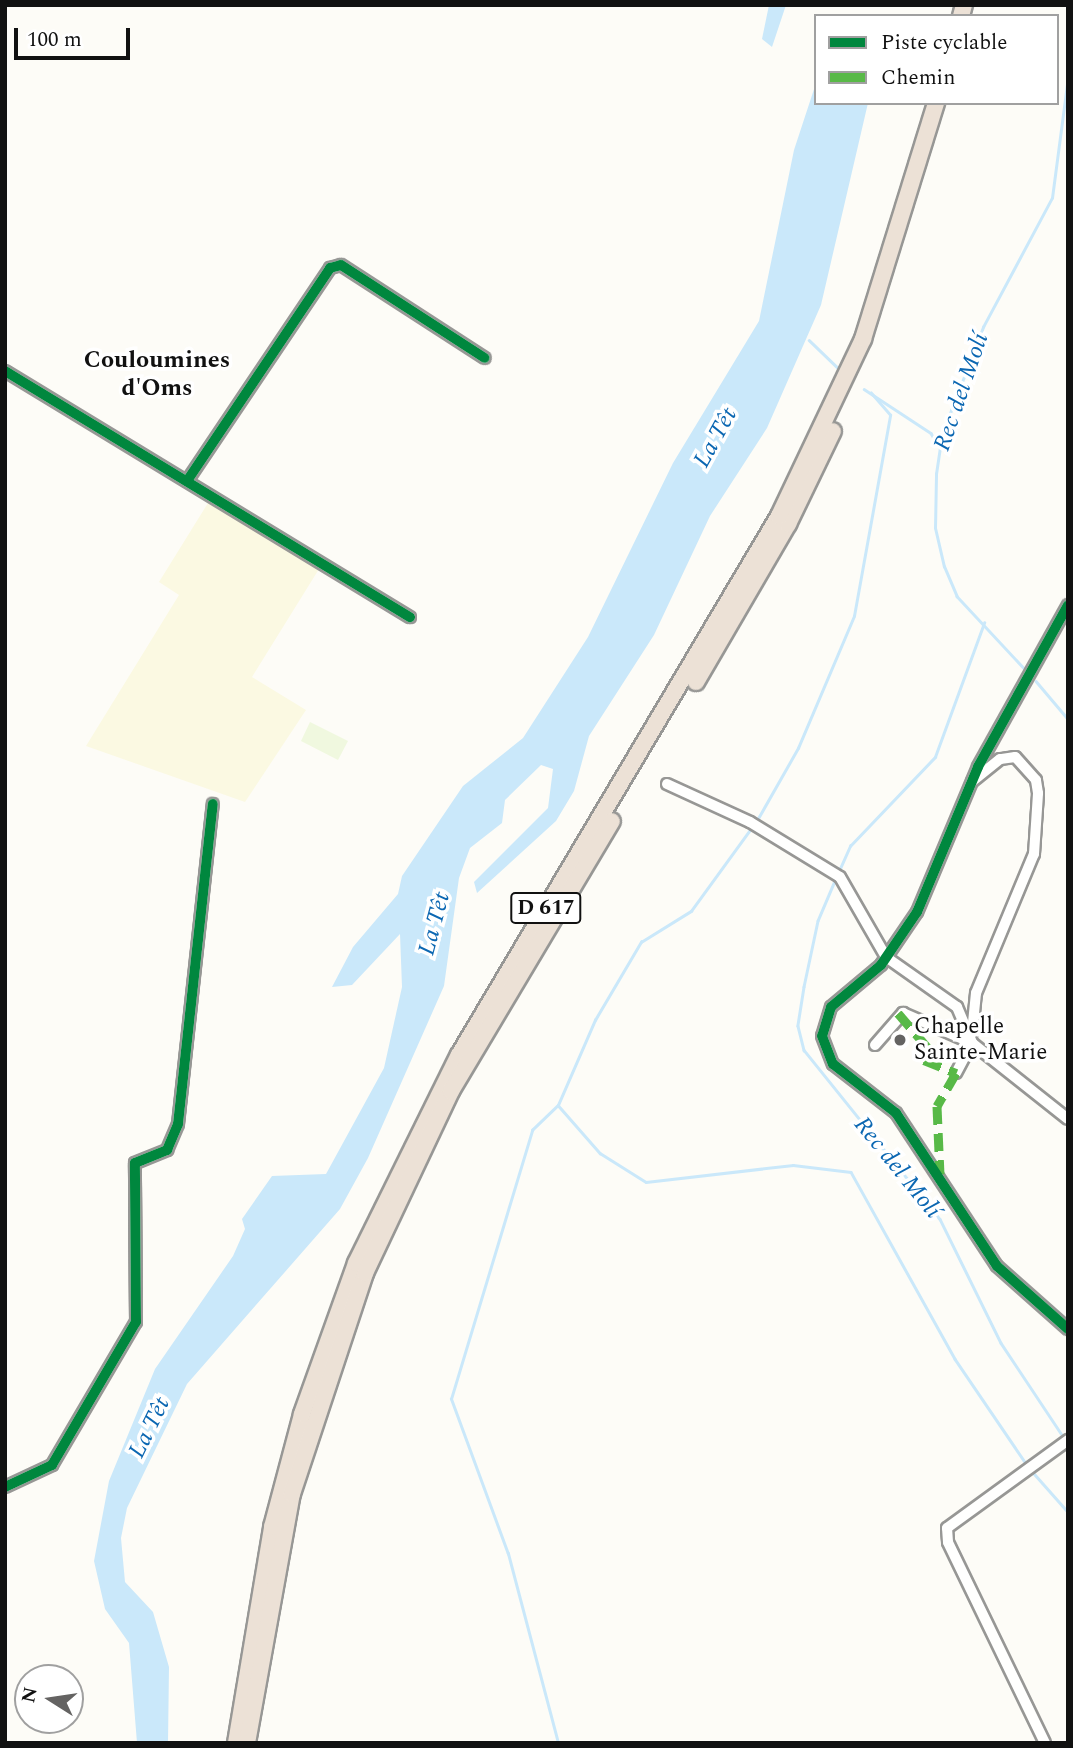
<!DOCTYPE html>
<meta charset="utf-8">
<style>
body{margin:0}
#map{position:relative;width:1073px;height:1748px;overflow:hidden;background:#fdfcf7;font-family:Spectral,serif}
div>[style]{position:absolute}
.farmland>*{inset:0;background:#fbf9e2}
.pitch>*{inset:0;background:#f0f8df}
.water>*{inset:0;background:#cae8fa}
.stream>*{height:2.5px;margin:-1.25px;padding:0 1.25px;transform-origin:1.25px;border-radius:1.25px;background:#cae8fa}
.roads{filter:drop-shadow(2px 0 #979795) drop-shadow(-2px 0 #979795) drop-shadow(0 2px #979795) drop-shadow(0 -2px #979795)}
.minor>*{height:10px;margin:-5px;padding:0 5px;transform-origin:5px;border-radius:5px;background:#fffffe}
.highway>*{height:16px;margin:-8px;padding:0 8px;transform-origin:8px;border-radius:8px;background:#ece1d6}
.quiet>*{height:9px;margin-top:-4.5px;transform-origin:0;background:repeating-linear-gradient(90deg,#58b947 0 18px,transparent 0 27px)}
.cycleway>*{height:10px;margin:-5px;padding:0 5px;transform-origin:5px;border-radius:5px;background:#00873e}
.dots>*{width:19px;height:19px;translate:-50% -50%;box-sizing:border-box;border:4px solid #fff;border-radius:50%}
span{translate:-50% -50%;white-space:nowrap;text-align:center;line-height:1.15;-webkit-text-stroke:7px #fff;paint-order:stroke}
.shield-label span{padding:2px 5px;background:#fff;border:2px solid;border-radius:5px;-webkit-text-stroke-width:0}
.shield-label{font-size:21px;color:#111;font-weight:700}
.poi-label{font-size:23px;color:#111}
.left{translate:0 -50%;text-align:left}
.neighbourhood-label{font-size:24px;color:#111;font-weight:700}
.water-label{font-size:24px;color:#0b67b2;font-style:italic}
.frame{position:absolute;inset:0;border:7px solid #111;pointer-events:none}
.legend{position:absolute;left:814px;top:14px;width:245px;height:91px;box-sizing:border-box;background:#fff;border:2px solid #a0a0a0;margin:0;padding:9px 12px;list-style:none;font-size:21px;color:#111}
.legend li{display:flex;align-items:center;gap:14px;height:35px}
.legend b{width:35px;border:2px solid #a0a0a0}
.north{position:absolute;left:14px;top:1664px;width:70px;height:70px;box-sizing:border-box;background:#fff;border:2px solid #a0a0a0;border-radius:50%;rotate:282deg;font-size:19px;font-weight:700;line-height:28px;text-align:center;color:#111}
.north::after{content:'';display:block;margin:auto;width:24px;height:32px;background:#646362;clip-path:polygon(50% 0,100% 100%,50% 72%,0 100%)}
.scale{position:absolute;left:14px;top:28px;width:116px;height:32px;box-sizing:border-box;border:4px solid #111;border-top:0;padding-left:9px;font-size:21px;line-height:24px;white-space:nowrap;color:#111;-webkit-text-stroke:5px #fff;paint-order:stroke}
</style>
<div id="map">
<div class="farmland">
<div style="clip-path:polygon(208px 503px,319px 569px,252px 677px,306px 710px,245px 802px,86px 746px,179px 595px,159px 582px)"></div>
</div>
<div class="pitch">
<div style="clip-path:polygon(310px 722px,348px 741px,338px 760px,301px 741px)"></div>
</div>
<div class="water">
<div style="clip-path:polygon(769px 5px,786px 5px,772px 47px,762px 39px)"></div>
<div style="clip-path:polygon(816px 83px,816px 103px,868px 103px,821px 305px,767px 428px,710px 516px,654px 635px,589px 736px,574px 791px,556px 821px,477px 893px,474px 882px,548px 808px,553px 769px,541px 765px,505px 800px,502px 823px,470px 848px,459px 878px,444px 986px,368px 1158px,340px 1209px,187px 1384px,127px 1508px,121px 1538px,125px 1582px,153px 1612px,169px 1667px,168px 1743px,137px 1743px,129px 1643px,105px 1609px,94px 1561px,109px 1481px,155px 1369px,233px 1256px,245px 1229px,242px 1219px,272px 1176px,326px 1174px,384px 1068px,402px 987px,400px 934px,352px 985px,332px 987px,353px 947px,398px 894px,402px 876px,463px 786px,523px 738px,588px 637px,673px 463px,759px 321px,794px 150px)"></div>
</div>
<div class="stream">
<div style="left:809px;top:340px;width:42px;rotate:44deg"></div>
<div style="left:864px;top:389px;width:80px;rotate:33.3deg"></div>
<div style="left:931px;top:433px;width:16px;rotate:60deg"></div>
<div style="left:1025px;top:670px;width:100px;rotate:-133deg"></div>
<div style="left:957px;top:597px;width:33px;rotate:-113deg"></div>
<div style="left:944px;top:567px;width:40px;rotate:-103deg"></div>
<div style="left:935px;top:528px;width:54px;rotate:-88.9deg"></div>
<div style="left:936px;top:474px;width:40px;rotate:-81.5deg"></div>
<div style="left:942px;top:434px;width:115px;rotate:-69deg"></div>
<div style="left:983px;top:327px;width:146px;rotate:-61.9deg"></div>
<div style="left:1052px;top:198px;width:122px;rotate:-82.5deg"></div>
<div style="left:1036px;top:681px;width:50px;rotate:49.9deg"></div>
<div style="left:756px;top:822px;width:85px;rotate:-60.4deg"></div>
<div style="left:798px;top:748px;width:143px;rotate:-67deg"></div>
<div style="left:854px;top:616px;width:204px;rotate:-79.8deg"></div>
<div style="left:890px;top:415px;width:29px;rotate:-131deg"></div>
<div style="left:838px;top:873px;width:30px;rotate:-66deg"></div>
<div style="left:850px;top:846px;width:123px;rotate:-46.3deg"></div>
<div style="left:935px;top:757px;width:143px;rotate:-69.9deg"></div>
<div style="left:835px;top:881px;width:43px;rotate:113deg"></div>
<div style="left:818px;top:921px;width:67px;rotate:102deg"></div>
<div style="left:804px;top:987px;width:39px;rotate:99deg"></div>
<div style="left:798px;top:1026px;width:25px;rotate:76deg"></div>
<div style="left:804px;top:1050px;width:217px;rotate:51.2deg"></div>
<div style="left:940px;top:1219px;width:138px;rotate:63.8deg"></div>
<div style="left:1001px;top:1343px;width:114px;rotate:56.4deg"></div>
<div style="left:558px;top:1105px;width:64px;rotate:48.8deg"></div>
<div style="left:600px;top:1153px;width:54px;rotate:32.2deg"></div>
<div style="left:646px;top:1182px;width:148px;rotate:-6.6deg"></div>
<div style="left:793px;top:1165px;width:58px;rotate:6.9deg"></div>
<div style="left:851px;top:1172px;width:214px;rotate:60.9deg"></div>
<div style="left:955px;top:1359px;width:128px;rotate:55.8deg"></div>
<div style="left:1031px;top:1470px;width:56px;rotate:48.6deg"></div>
<div style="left:558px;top:1743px;width:196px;rotate:-104.8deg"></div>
<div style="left:508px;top:1554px;width:165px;rotate:-110.2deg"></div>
<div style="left:451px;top:1399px;width:281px;rotate:-73.2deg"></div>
<div style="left:532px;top:1130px;width:36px;rotate:-44deg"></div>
<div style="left:558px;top:1105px;width:93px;rotate:-66.5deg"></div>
<div style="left:595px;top:1020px;width:91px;rotate:-59.5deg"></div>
<div style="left:641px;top:942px;width:59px;rotate:-31.8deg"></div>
<div style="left:691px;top:911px;width:104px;rotate:-54deg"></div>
</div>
<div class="roads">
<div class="minor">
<div style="left:5px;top:371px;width:474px;rotate:31.3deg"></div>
<div style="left:187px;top:481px;width:257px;rotate:-56.1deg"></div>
<div style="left:330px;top:268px;width:11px;rotate:-15deg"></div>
<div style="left:341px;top:265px;width:171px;rotate:32.9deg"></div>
<div style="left:1068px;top:605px;width:185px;rotate:119.1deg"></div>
<div style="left:978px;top:767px;width:157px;rotate:112.8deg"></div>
<div style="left:917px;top:912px;width:64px;rotate:124.2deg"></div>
<div style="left:881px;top:965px;width:65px;rotate:140deg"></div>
<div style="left:831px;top:1007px;width:30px;rotate:107deg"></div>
<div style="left:822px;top:1036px;width:30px;rotate:69deg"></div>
<div style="left:833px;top:1064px;width:80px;rotate:37.9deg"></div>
<div style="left:896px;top:1113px;width:183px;rotate:56.6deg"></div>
<div style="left:997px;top:1266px;width:95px;rotate:41.6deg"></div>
<div style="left:667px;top:784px;width:91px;rotate:24.6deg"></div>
<div style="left:750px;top:822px;width:105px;rotate:31.4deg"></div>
<div style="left:840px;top:877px;width:92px;rotate:60.1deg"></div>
<div style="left:886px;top:957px;width:87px;rotate:35.2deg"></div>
<div style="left:957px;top:1007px;width:39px;rotate:67deg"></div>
<div style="left:972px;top:1033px;width:40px;rotate:-84.3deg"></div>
<div style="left:976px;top:993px;width:151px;rotate:-67.4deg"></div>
<div style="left:1034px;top:854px;width:61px;rotate:-86.2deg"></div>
<div style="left:1038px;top:793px;width:13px;rotate:-99deg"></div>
<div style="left:1036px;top:780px;width:31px;rotate:-132deg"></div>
<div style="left:1015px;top:757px;width:15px;rotate:172deg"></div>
<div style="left:1000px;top:759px;width:36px;rotate:141deg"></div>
<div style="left:875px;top:1045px;width:43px;rotate:-48.8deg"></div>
<div style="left:903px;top:1013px;width:75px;rotate:23.5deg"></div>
<div style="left:972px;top:1043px;width:122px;rotate:38.4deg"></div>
<div style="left:956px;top:1073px;width:34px;rotate:-62deg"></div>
<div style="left:5px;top:1487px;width:52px;rotate:-25.1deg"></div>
<div style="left:52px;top:1465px;width:166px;rotate:-59.6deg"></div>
<div style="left:136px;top:1322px;width:159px;rotate:-90.4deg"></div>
<div style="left:135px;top:1163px;width:35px;rotate:-22deg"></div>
<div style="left:167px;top:1150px;width:28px;rotate:-67deg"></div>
<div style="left:178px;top:1124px;width:322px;rotate:-83.8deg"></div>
<div style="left:1045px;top:1743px;width:223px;rotate:-115.8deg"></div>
<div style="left:948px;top:1542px;width:14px;rotate:-94deg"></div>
<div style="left:947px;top:1528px;width:150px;rotate:-36deg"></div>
</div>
<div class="highway">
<div style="left:961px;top:16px;width:11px;rotate:-75deg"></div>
<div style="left:696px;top:682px;width:183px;rotate:-59.8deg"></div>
<div style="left:788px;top:524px;width:103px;rotate:-64.2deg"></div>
<div style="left:236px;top:1743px;width:219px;rotate:-80.5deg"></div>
<div style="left:272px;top:1527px;width:117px;rotate:-75.1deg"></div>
<div style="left:302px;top:1414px;width:160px;rotate:-70.3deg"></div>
<div style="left:356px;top:1263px;width:232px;rotate:-63.7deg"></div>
<div style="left:459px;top:1055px;width:627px;rotate:-59.3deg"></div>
<div style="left:779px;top:516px;width:196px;rotate:-64.6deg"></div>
<div style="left:863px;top:339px;width:247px;rotate:-72.8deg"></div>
<div style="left:247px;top:1743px;width:253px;rotate:-79.8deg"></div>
<div style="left:292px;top:1494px;width:233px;rotate:-71.7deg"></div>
<div style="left:365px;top:1273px;width:201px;rotate:-64.7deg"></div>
<div style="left:451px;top:1091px;width:314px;rotate:-59.2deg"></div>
</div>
</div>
<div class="quiet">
<div style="left:898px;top:1013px;width:46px;rotate:49.4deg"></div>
<div style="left:928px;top:1048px;width:13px;rotate:108deg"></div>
<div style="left:924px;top:1060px;width:35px;rotate:22deg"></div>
<div style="left:956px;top:1073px;width:38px;rotate:120deg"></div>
<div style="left:937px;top:1106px;width:68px;rotate:87.5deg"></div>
</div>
<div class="cycleway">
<div style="left:5px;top:371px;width:474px;rotate:31.3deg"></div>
<div style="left:187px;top:481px;width:257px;rotate:-56.1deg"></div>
<div style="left:330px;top:268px;width:11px;rotate:-15deg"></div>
<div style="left:341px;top:265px;width:171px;rotate:32.9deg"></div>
<div style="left:1068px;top:605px;width:185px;rotate:119.1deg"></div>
<div style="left:978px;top:767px;width:157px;rotate:112.8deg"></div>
<div style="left:917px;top:912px;width:64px;rotate:124.2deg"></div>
<div style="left:881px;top:965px;width:65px;rotate:140deg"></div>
<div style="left:831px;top:1007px;width:30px;rotate:107deg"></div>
<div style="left:822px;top:1036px;width:30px;rotate:69deg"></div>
<div style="left:833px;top:1064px;width:80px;rotate:37.9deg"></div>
<div style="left:896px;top:1113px;width:183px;rotate:56.6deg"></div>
<div style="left:997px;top:1266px;width:95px;rotate:41.6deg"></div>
<div style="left:5px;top:1487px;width:52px;rotate:-25.1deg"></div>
<div style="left:52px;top:1465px;width:166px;rotate:-59.6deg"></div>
<div style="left:136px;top:1322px;width:159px;rotate:-90.4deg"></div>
<div style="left:135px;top:1163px;width:35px;rotate:-22deg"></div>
<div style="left:167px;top:1150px;width:28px;rotate:-67deg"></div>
<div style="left:178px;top:1124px;width:322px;rotate:-83.8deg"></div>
</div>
<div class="dots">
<div style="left:900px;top:1040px;background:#646362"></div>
</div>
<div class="shield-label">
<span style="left:546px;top:908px">D 617</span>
</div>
<div class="poi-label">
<span class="left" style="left:914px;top:1040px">Chapelle<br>Sainte-Marie</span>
</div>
<div class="neighbourhood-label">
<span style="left:157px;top:375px">Couloumines<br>d'Oms</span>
</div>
<div class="water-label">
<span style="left:962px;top:392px;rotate:-71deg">Rec del Molí</span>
<span style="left:716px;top:438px;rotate:-61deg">La Têt</span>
<span style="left:435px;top:924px;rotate:-75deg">La Têt</span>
<span style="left:897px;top:1168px;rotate:51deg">Rec del Molí</span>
<span style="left:150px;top:1428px;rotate:-64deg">La Têt</span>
</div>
<div class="frame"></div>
<ul class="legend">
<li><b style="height:9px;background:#00873e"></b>Piste cyclable</li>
<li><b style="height:9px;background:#58b947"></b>Chemin</li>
</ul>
<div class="north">N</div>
<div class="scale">100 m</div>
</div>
